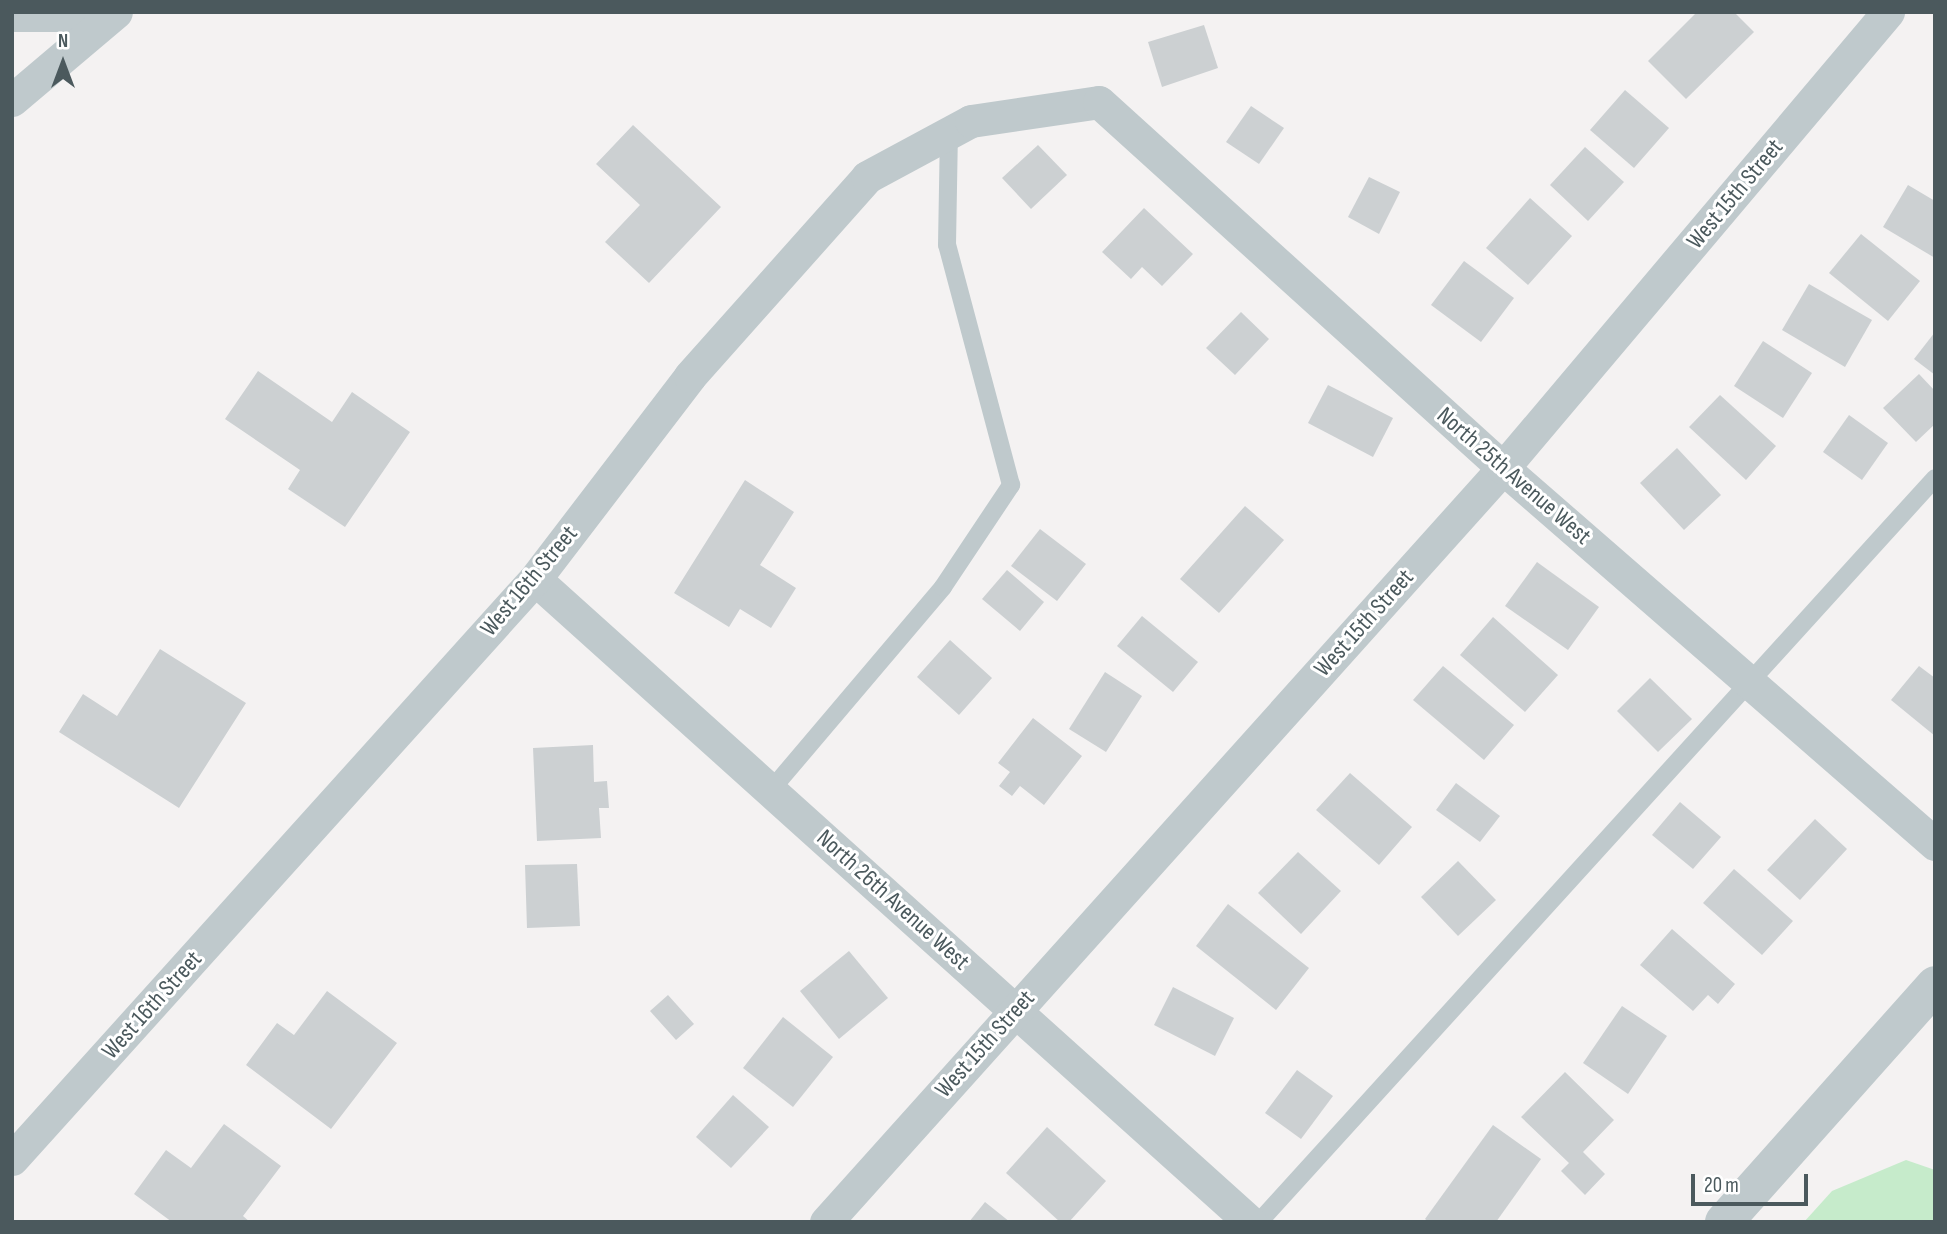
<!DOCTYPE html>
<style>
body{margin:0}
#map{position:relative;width:1947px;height:1234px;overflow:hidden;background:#f4f2f2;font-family:"Sofia Sans Condensed",sans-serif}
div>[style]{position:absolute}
.green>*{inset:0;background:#c6ebcb}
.building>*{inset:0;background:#ccd0d2}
.service>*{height:18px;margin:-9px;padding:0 9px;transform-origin:9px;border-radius:9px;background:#bfc9cc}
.minor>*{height:33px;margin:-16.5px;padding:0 16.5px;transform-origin:16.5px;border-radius:16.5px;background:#bfc9cc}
.tertiary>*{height:38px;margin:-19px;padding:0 19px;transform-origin:19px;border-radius:19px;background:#bfc9cc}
span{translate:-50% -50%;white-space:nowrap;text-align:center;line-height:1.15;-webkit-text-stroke:6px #fff;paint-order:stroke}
.street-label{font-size:24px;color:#4b595d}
.frame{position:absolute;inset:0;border:14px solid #4b595d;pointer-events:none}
.north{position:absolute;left:28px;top:28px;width:70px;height:70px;-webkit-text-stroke:5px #fff;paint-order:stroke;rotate:0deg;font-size:19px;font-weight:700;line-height:28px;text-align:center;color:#4b595d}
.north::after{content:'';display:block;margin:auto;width:24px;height:32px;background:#4b595d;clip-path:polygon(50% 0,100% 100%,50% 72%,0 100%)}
.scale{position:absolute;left:1691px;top:1174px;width:117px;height:32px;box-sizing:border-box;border:4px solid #4b595d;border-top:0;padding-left:9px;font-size:21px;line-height:24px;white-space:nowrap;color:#4b595d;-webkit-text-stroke:5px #fff;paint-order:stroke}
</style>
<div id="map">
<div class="green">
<div style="clip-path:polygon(1906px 1160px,1935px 1170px,1935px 1222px,1804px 1222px,1832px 1191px)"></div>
</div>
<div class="building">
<div style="clip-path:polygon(1697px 12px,1734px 12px,1754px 32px,1686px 99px,1648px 61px)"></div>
<div style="clip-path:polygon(1204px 25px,1218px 68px,1162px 87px,1148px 42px)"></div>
<div style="clip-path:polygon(1625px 90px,1669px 128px,1634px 168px,1590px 130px)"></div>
<div style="clip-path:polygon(1251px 106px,1284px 128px,1259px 164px,1226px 142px)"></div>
<div style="clip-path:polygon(633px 125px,721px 207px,649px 283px,605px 242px,640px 205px,596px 164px)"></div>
<div style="clip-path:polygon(1038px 145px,1067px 175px,1031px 209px,1002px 178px)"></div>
<div style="clip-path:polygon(1585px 147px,1624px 182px,1588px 221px,1550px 185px)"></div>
<div style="clip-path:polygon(1369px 177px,1400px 192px,1379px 234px,1348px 217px)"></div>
<div style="clip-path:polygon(1908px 185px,1935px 201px,1935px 258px,1883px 227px)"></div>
<div style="clip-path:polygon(1530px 198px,1572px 236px,1528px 285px,1486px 248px)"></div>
<div style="clip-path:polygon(1144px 208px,1193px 254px,1162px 286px,1142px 267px,1131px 279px,1102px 252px)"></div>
<div style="clip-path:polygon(1861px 234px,1920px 281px,1888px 321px,1829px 273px)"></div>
<div style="clip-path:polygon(1464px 261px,1514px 298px,1481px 342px,1431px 305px)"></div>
<div style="clip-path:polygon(1809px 284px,1872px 320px,1845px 367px,1782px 330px)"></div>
<div style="clip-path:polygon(1241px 312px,1269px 339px,1235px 375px,1206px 348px)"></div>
<div style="clip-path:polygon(1935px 332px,1935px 375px,1914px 359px)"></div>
<div style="clip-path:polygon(1763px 341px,1812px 373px,1783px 418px,1734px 386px)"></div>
<div style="clip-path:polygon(258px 371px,332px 422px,352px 392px,410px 432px,345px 527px,288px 489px,300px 470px,225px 419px)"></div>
<div style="clip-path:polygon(1919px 374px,1935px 391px,1935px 424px,1916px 442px,1883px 408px)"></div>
<div style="clip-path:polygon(1328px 385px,1393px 418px,1373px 457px,1308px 423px)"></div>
<div style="clip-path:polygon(1720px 395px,1776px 446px,1746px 480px,1689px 427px)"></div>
<div style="clip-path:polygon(1849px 415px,1888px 443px,1862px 480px,1823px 452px)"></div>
<div style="clip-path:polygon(1677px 448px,1721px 495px,1684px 530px,1640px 483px)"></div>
<div style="clip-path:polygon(745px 480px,794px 512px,760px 565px,796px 588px,771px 628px,740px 609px,729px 627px,674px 593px)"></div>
<div style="clip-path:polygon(1245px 506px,1284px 540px,1219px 613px,1180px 579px)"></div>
<div style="clip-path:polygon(1040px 529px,1086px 564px,1057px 601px,1011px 566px)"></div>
<div style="clip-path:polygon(1537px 562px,1599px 607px,1568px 650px,1505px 606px)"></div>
<div style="clip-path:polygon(1007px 570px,1044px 602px,1020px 631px,982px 599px)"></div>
<div style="clip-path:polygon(1142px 616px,1198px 662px,1173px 692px,1117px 646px)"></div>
<div style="clip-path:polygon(1493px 617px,1558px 675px,1525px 712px,1460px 655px)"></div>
<div style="clip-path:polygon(950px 640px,992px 678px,959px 715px,917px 677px)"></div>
<div style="clip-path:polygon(160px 649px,246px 703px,179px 808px,59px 732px,83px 694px,117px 716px)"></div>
<div style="clip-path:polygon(1443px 666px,1514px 725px,1484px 760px,1413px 700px)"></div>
<div style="clip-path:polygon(1919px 666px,1935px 678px,1935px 736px,1891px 700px)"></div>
<div style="clip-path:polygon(1105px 672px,1142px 696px,1106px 752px,1069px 729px)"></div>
<div style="clip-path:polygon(1650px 678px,1692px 719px,1658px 752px,1617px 711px)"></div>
<div style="clip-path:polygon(1033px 718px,1082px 756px,1044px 805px,1020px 786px,1012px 796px,999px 786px,1010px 772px,998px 763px)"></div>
<div style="clip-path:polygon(593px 745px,594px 782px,607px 781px,609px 808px,599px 808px,601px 838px,537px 841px,533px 748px)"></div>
<div style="clip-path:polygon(1350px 773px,1412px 827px,1379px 865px,1316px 810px)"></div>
<div style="clip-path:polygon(1456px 783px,1500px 816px,1480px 842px,1436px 810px)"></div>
<div style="clip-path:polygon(1680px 802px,1721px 837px,1693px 869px,1652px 835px)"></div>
<div style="clip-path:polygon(1815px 819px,1847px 849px,1800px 900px,1767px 870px)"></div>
<div style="clip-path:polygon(1298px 852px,1341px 891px,1301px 934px,1258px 893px)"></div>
<div style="clip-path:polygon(1458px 861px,1496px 900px,1458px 936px,1421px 897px)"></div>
<div style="clip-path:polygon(577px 864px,580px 926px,527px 928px,525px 865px)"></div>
<div style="clip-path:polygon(1734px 869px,1793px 921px,1762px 955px,1703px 903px)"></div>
<div style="clip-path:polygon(1228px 904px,1309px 968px,1276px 1010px,1196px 946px)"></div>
<div style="clip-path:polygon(1672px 929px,1735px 984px,1718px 1004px,1708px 995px,1693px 1011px,1640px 965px)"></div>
<div style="clip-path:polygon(849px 951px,888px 998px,839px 1039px,800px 991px)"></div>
<div style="clip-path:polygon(1173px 987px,1234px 1018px,1215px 1056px,1154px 1025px)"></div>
<div style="clip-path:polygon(327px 991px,397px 1043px,331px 1129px,246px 1065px,277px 1023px,294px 1035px)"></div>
<div style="clip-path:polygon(668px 995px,694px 1024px,676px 1040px,650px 1011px)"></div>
<div style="clip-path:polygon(1622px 1006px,1667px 1036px,1628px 1094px,1583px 1063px)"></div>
<div style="clip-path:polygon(783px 1017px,833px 1057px,793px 1107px,743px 1068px)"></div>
<div style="clip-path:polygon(1297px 1070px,1333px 1096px,1301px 1139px,1265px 1113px)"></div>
<div style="clip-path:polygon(1565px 1072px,1614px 1120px,1583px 1152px,1605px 1174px,1585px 1195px,1561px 1171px,1569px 1163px,1521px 1117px)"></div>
<div style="clip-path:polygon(733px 1095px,769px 1127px,731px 1168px,696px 1137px)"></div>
<div style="clip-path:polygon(224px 1124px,281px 1166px,243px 1216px,250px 1222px,172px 1222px,134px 1194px,166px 1150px,191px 1168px)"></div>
<div style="clip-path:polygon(1493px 1125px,1541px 1159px,1496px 1222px,1429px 1222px,1425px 1219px)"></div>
<div style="clip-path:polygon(1047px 1127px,1106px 1181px,1069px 1222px,1060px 1222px,1006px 1173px)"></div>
<div style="clip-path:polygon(985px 1202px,1010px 1222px,969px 1222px)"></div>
</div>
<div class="service">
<div style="left:771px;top:790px;width:266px;rotate:-49.7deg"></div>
<div style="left:943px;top:587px;width:123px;rotate:-56.3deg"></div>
<div style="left:1011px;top:485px;width:248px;rotate:-104.9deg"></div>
<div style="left:947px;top:245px;width:112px;rotate:-89deg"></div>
<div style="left:1259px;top:1222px;width:1005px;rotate:-47.74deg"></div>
</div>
<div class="minor">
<div style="left:12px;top:15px;width:99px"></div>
<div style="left:12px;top:100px;width:136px;rotate:-40.2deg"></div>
<div style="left:535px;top:579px;width:962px;rotate:41.97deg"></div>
<div style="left:12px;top:1159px;width:781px;rotate:-47.96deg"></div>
<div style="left:535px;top:579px;width:255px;rotate:-52.6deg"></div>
<div style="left:690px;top:376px;width:266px;rotate:-48.3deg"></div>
<div style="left:867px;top:177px;width:118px;rotate:-28.3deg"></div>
<div style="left:971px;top:121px;width:129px;rotate:-8.4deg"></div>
<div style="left:1099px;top:102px;width:545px;rotate:42.17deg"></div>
<div style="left:1503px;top:468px;width:573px;rotate:41.04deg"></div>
<div style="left:826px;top:1222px;width:1013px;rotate:-48.08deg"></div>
<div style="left:1503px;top:468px;width:597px;rotate:-49.83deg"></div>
</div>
<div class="tertiary">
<div style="left:1724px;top:1222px;width:317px;rotate:-48.3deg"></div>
</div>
<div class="street-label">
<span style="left:1735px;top:194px;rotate:-50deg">West 15th Street</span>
<span style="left:1514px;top:476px;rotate:41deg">North 25th Avenue West</span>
<span style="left:529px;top:581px;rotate:-50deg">West 16th Street</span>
<span style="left:1364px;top:623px;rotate:-48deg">West 15th Street</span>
<span style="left:893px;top:900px;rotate:42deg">North 26th Avenue West</span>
<span style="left:152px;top:1005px;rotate:-48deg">West 16th Street</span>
<span style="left:985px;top:1044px;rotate:-48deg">West 15th Street</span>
</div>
<div class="frame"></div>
<div class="north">N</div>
<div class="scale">20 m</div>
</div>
